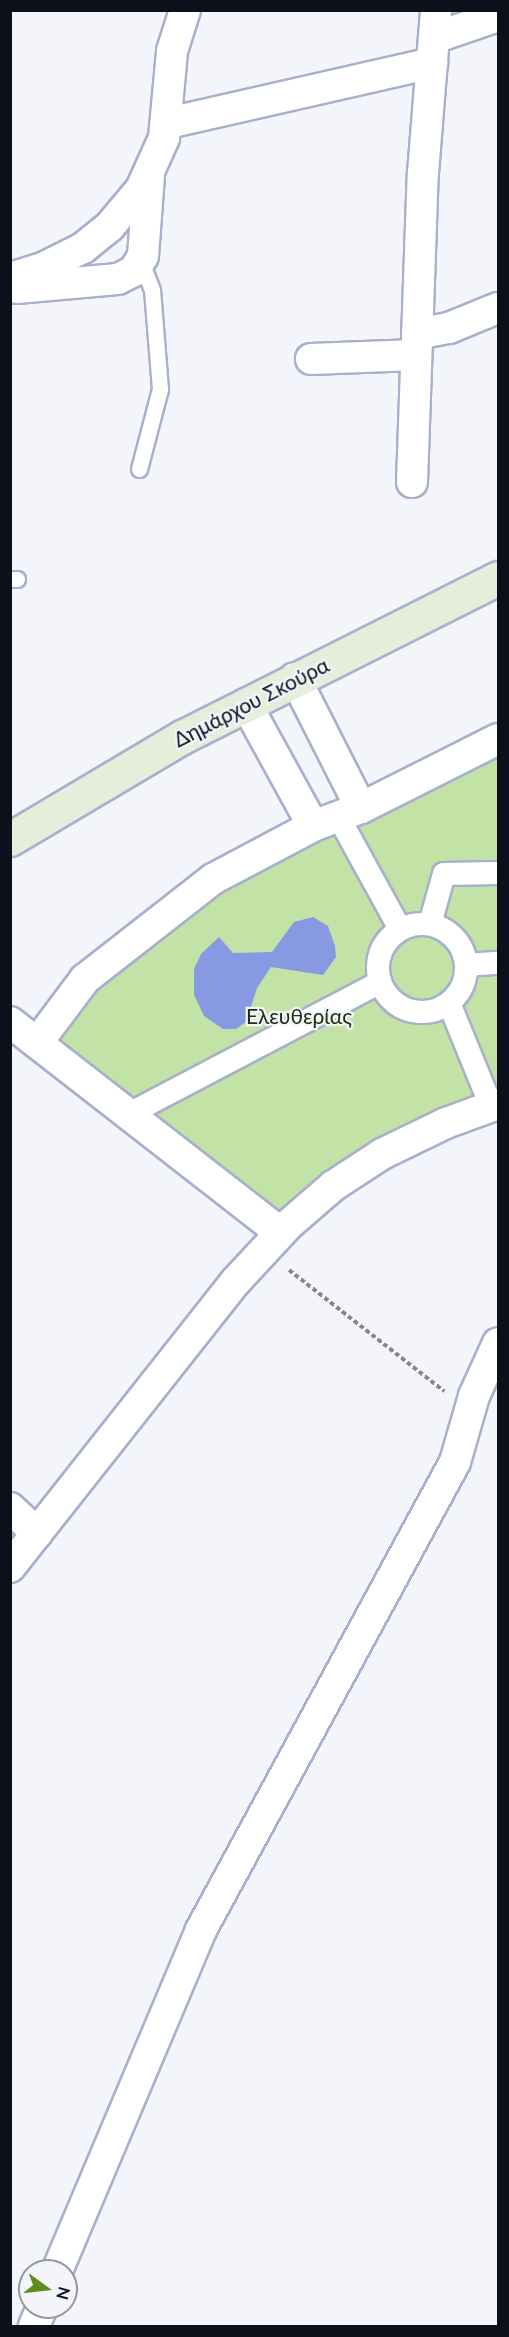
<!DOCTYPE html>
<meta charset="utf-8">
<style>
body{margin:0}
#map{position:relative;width:509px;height:2337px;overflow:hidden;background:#f3f5fb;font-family:Lato,sans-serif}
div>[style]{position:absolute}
.green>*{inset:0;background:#c3e2a6}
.water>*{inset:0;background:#8699e2}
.path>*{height:4px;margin-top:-2px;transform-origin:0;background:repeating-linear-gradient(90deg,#85878f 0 4.5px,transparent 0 7.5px)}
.roads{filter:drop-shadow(2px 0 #a7b0cc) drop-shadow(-2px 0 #a7b0cc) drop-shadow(0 2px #a7b0cc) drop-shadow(0 -2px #a7b0cc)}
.service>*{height:15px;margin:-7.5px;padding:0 7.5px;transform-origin:7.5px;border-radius:7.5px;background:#fff}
.pedestrian>*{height:22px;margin:-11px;padding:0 11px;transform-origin:11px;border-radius:11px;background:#fff}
.pedestrian>.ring{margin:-11px;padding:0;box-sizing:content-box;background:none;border:22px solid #fff;border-radius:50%}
.minor>*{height:30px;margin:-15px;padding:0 15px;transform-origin:15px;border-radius:15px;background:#fff}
.secondary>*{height:33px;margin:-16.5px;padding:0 16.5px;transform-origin:16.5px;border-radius:16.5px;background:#e4eedb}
span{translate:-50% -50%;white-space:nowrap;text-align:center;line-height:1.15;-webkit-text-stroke:4.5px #f3f5fb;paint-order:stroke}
.street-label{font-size:21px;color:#0d101a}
.park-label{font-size:21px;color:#213010}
.frame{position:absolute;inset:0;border:12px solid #0d101a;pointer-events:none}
.north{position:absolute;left:18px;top:2259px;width:60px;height:60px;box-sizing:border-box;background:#f3f5fb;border:2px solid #9799a1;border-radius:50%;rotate:105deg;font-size:16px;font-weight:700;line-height:24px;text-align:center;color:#0d101a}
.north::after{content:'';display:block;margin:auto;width:21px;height:27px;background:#5f8c1e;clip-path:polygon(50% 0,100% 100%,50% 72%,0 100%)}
</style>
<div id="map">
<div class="green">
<div style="clip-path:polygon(498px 739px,498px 1104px,288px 1225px,37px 1043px,151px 924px)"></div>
</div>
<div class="water">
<div style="clip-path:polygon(313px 917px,328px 926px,335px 946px,336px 957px,323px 975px,271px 967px,257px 988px,246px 1022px,236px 1029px,223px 1029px,204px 1016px,194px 995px,194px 969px,201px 954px,219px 937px,233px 953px,272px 952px,294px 922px)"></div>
</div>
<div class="path">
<div style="left:289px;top:1270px;width:197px;rotate:38deg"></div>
</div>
<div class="roads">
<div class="service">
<div style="left:139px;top:469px;width:83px;rotate:-75.3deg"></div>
<div style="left:160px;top:389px;width:99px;rotate:-94.6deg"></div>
<div style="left:152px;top:290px;width:30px;rotate:-111deg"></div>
<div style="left:10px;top:579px;width:7px"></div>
</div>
<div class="pedestrian">
<div style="left:339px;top:818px;width:127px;rotate:61.2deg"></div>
<div class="ring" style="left:378px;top:924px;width:66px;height:66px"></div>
<div style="left:430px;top:924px;width:52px;rotate:-74.4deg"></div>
<div style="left:444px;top:874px;width:54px;rotate:-1.1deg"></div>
<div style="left:466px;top:965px;width:32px;rotate:-4deg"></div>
<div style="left:449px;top:1003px;width:111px;rotate:67.8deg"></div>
<div style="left:129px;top:1114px;width:284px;rotate:-27.7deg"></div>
</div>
<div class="minor">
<div style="left:434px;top:38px;width:68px;rotate:-19deg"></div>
<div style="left:168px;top:123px;width:271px;rotate:-12.8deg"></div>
<div style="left:10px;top:278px;width:37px;rotate:-17deg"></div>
<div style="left:45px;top:267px;width:42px;rotate:-26.6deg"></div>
<div style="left:83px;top:248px;width:35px;rotate:-39deg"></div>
<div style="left:110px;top:226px;width:48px;rotate:-50deg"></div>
<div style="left:141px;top:189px;width:56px;rotate:-65.7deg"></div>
<div style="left:164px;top:138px;width:87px;rotate:-84.7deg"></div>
<div style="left:172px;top:51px;width:43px;rotate:-72.4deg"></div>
<div style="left:17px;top:288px;width:101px;rotate:-5.1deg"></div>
<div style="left:118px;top:279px;width:18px;rotate:-27deg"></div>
<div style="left:134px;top:271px;width:17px;rotate:-59deg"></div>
<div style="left:143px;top:256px;width:79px;rotate:-85.7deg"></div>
<div style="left:417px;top:334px;width:33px;rotate:-11deg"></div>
<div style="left:449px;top:328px;width:53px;rotate:-22.2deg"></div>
<div style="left:311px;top:359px;width:105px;rotate:-2.2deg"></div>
<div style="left:412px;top:482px;width:309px;rotate:-88deg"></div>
<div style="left:423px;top:173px;width:164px;rotate:-85.4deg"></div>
<div style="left:295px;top:678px;width:146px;rotate:63.1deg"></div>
<div style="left:246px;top:704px;width:139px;rotate:61.2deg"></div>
<div style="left:10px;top:1022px;width:342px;rotate:37.9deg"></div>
<div style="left:37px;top:1043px;width:80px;rotate:-53.1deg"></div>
<div style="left:85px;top:979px;width:162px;rotate:-38deg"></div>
<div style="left:213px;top:879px;width:113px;rotate:-27.9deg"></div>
<div style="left:313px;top:826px;width:51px;rotate:-20.6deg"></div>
<div style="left:361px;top:808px;width:153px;rotate:-26.7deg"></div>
<div style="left:10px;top:1508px;width:37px;rotate:43deg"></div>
<div style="left:10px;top:1567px;width:365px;rotate:-51.7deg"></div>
<div style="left:236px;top:1281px;width:76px;rotate:-47.1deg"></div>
<div style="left:288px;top:1225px;width:60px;rotate:-40.9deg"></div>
<div style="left:333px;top:1186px;width:59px;rotate:-33.1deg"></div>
<div style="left:382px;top:1154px;width:71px;rotate:-25.8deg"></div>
<div style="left:446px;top:1123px;width:55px;rotate:-20.1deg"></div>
<div style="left:57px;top:2271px;width:370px;rotate:-67.1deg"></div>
<div style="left:201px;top:1930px;width:532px;rotate:-61.51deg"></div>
<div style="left:455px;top:1462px;width:69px;rotate:-73.9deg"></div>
<div style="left:474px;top:1396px;width:58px;rotate:-65.6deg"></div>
<div style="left:34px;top:2326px;width:21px;rotate:-67deg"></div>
</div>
<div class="secondary">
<div style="left:10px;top:839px;width:200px;rotate:-30.7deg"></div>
<div style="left:182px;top:737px;width:354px;rotate:-26.7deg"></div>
</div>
</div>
<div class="street-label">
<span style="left:251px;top:702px;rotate:-27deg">Δημάρχου Σκούρα</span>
</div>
<div class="park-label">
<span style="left:299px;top:1016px">Ελευθερίας</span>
</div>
<div class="frame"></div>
<div class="north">N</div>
</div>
